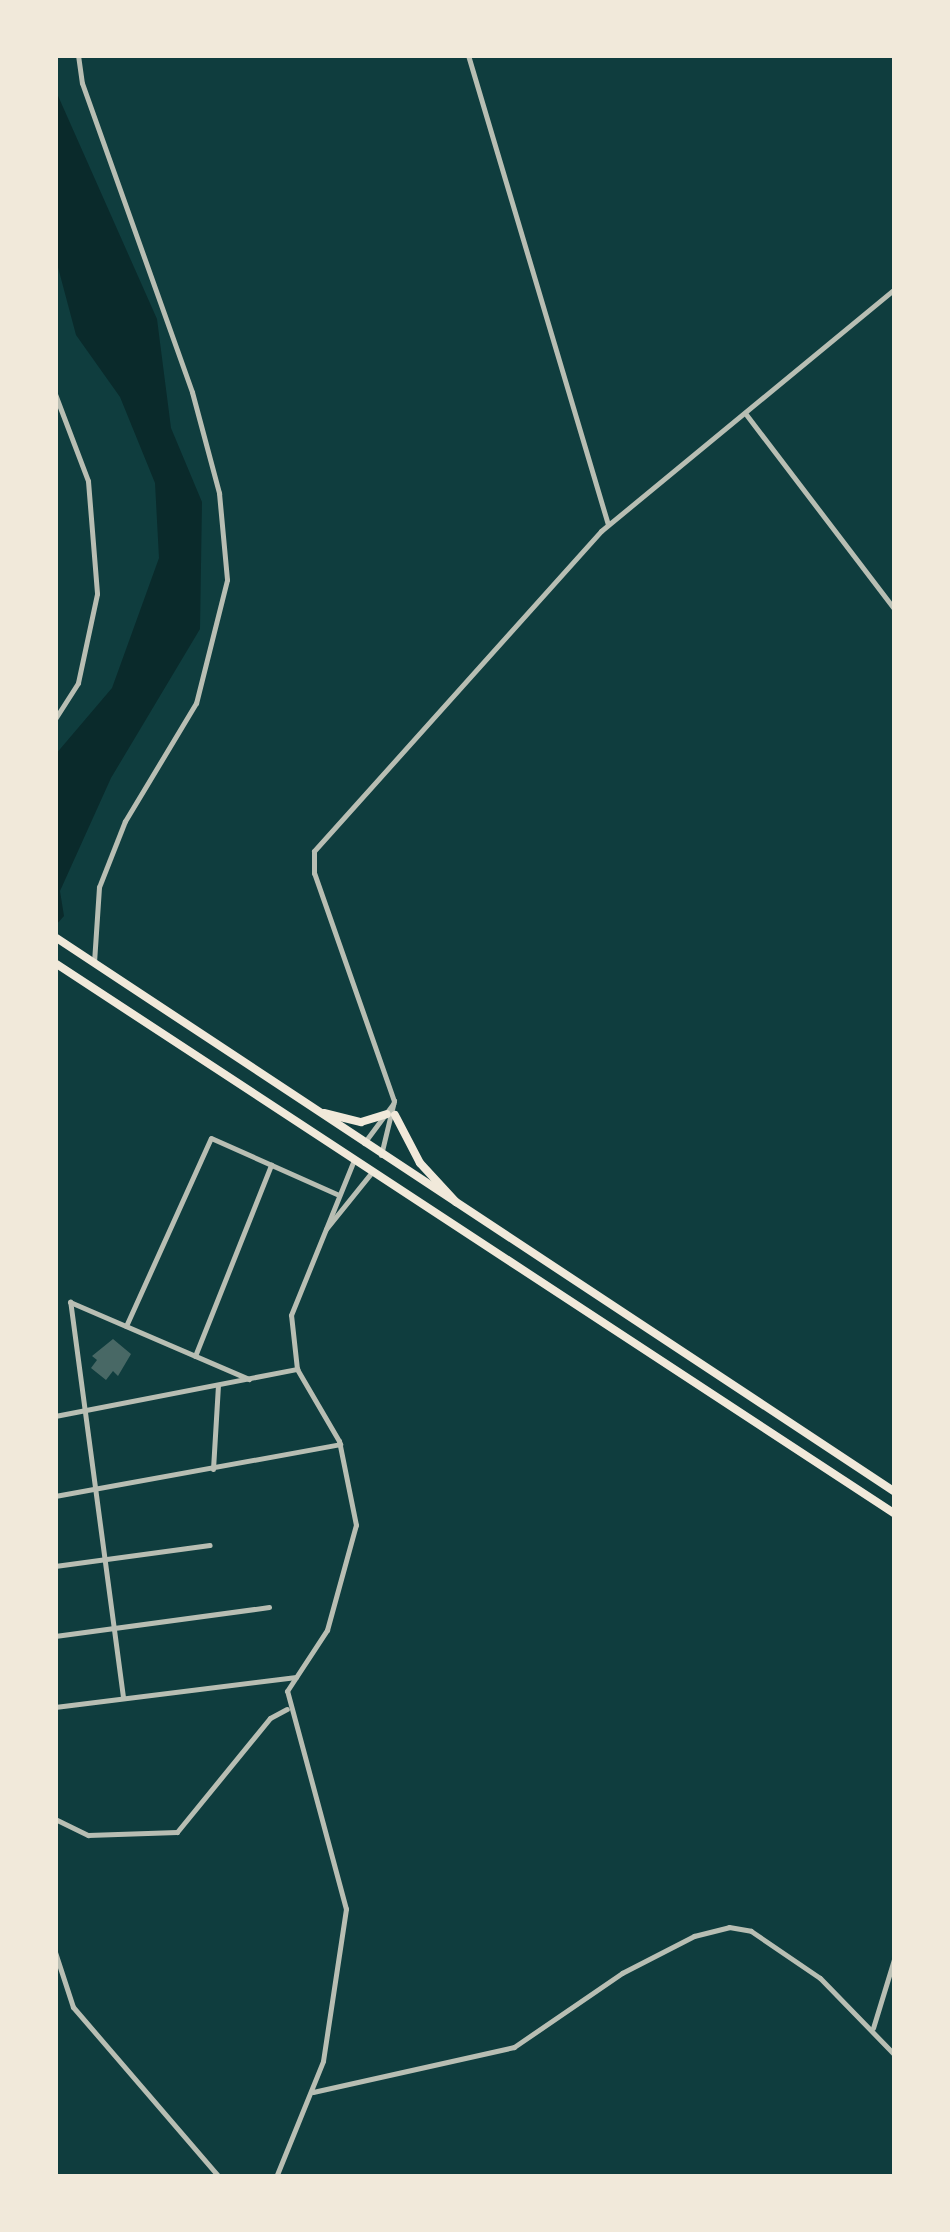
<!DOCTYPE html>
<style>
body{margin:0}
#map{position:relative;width:950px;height:2232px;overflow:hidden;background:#0f3d3e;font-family:Roboto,sans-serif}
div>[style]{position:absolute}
.water>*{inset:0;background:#0a2a2b}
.building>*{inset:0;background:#486865}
.minor>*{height:5px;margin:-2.5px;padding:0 2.5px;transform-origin:2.5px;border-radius:2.5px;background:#b8beb3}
.trunk>*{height:8px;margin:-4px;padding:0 4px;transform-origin:4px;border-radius:4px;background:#f1e9da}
span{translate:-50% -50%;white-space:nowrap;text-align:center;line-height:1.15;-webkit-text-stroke:9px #f1e9da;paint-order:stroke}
.frame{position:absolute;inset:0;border:58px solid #f1e9da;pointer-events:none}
</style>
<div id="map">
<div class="water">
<div style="clip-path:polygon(55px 89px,157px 319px,171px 428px,202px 502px,200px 629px,111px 778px,60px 891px,64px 916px,55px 926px,55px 755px,112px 688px,159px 558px,155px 483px,120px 397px,76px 335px,55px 256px)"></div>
</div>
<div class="building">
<div style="clip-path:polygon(113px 1339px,131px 1354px,118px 1376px,113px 1371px,106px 1380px,91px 1368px,97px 1360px,92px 1356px)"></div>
</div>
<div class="minor">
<div style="left:78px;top:55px;width:28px;rotate:82deg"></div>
<div style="left:82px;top:83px;width:328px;rotate:70.4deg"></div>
<div style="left:192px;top:392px;width:105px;rotate:75deg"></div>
<div style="left:219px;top:493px;width:87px;rotate:84.7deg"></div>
<div style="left:227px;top:580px;width:127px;rotate:104.1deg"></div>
<div style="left:196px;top:703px;width:138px;rotate:121deg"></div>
<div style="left:125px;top:821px;width:71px;rotate:111.5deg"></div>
<div style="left:99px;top:887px;width:75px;rotate:93.8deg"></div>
<div style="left:468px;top:55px;width:490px;rotate:73.4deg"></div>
<div style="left:55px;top:394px;width:93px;rotate:69.2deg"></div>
<div style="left:88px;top:481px;width:113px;rotate:85.4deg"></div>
<div style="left:97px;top:594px;width:91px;rotate:102.1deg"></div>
<div style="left:78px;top:683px;width:43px;rotate:122.6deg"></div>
<div style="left:745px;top:413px;width:248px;rotate:52.7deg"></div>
<div style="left:364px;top:1143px;width:49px;rotate:-53.4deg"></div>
<div style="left:381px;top:1155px;width:56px;rotate:-76.5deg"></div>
<div style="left:394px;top:1101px;width:242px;rotate:-109.3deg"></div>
<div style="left:314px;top:873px;width:22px;rotate:-90deg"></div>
<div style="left:314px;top:851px;width:430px;rotate:-48.1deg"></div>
<div style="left:601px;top:531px;width:381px;rotate:-39.5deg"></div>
<div style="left:326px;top:1229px;width:73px;rotate:-51.1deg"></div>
<div style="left:126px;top:1326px;width:206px;rotate:-65.7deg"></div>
<div style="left:211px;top:1138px;width:140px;rotate:24deg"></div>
<div style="left:195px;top:1356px;width:206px;rotate:-68.3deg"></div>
<div style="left:55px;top:1416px;width:247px;rotate:-11deg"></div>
<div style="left:213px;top:1469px;width:84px;rotate:-86.6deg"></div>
<div style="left:55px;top:1496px;width:290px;rotate:-10.3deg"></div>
<div style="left:55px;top:1566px;width:156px;rotate:-7.7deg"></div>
<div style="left:55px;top:1636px;width:216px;rotate:-7.7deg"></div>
<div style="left:123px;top:1697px;width:399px;rotate:-97.6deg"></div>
<div style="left:70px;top:1302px;width:195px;rotate:23.3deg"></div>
<div style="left:55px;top:1707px;width:243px;rotate:-7.1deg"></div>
<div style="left:55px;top:1819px;width:37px;rotate:26deg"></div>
<div style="left:88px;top:1835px;width:89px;rotate:-1.9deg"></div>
<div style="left:177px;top:1832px;width:147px;rotate:-50.8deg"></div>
<div style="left:270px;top:1718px;width:19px;rotate:-28deg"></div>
<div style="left:55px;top:1952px;width:58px;rotate:71.9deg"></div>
<div style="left:73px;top:2007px;width:224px;rotate:49.3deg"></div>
<div style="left:873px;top:2028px;width:75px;rotate:-73deg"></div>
<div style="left:313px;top:2092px;width:206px;rotate:-12.6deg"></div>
<div style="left:514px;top:2047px;width:131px;rotate:-34.4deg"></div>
<div style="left:622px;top:1973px;width:81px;rotate:-27.2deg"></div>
<div style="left:694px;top:1936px;width:36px;rotate:-14deg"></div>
<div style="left:729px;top:1927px;width:22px;rotate:10deg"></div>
<div style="left:751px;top:1931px;width:83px;rotate:34.3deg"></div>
<div style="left:820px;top:1978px;width:107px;rotate:45.8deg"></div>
<div style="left:276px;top:2177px;width:125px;rotate:-67.9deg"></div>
<div style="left:323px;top:2061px;width:154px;rotate:-81.4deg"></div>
<div style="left:346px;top:1909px;width:226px;rotate:-105.1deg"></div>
<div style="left:287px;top:1691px;width:73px;rotate:-56.7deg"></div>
<div style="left:327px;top:1630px;width:109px;rotate:-74.6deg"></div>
<div style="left:356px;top:1525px;width:86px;rotate:-101.4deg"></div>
<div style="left:339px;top:1441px;width:83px;rotate:-120.3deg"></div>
<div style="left:297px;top:1369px;width:54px;rotate:-96.3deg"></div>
<div style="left:291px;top:1315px;width:167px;rotate:-67.9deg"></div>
<div style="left:893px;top:2177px;width:6px;rotate:-72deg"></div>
</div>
<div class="trunk">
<div style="left:55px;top:937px;width:1007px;rotate:33.45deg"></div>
<div style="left:55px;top:963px;width:1005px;rotate:33.26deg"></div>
<div style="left:324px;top:1113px;width:38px;rotate:14deg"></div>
<div style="left:361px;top:1122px;width:27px;rotate:-17deg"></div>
<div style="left:395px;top:1115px;width:54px;rotate:62.5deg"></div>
<div style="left:420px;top:1163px;width:53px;rotate:47.3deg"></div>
</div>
<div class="frame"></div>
</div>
